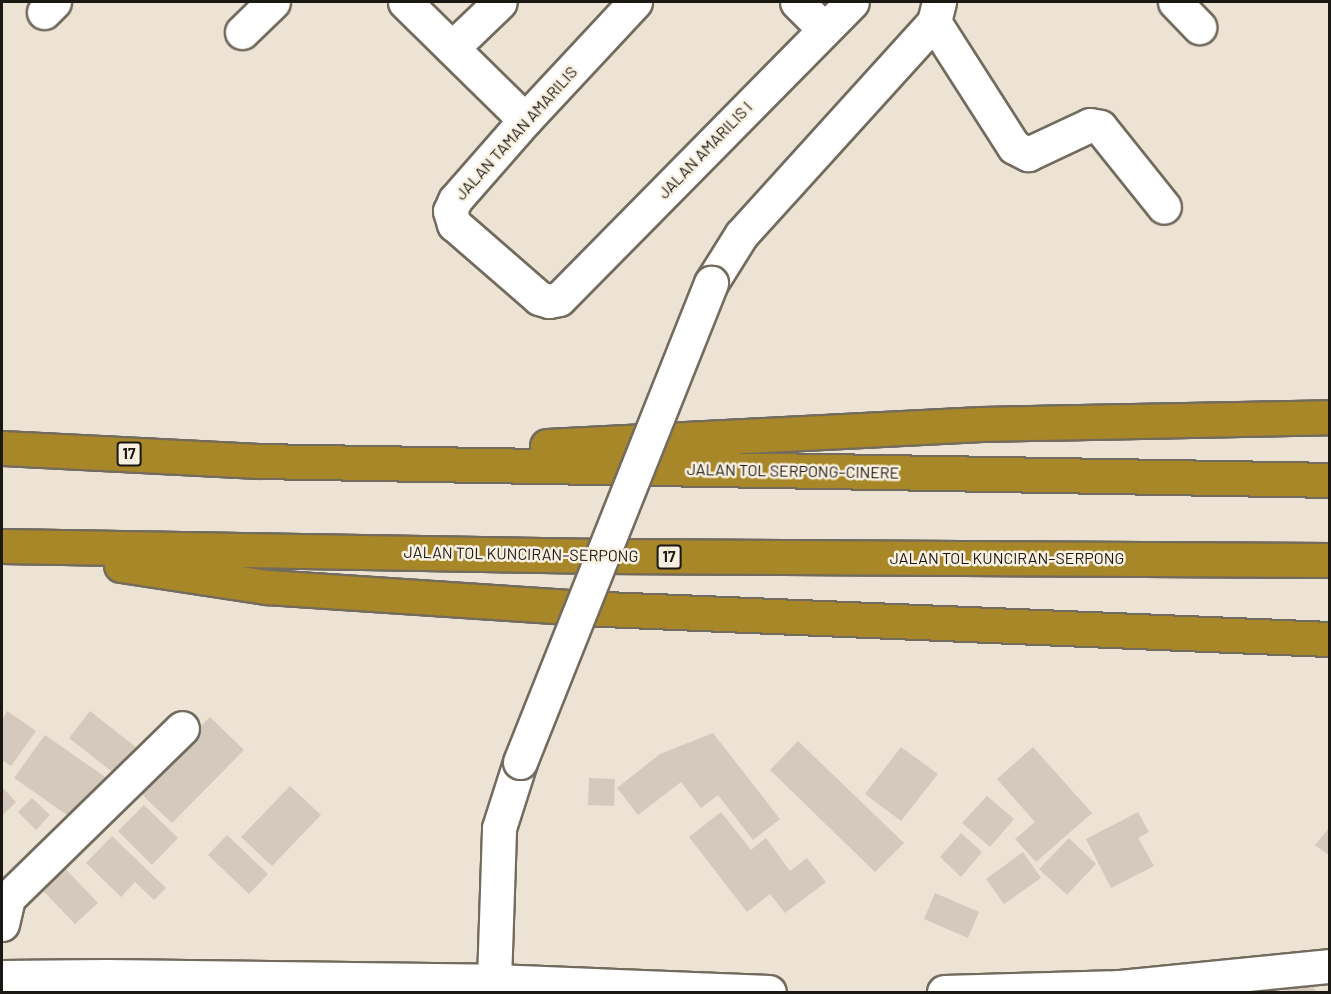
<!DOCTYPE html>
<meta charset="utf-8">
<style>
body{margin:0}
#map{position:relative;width:1331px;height:994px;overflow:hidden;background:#ece3d4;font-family:Barlow,sans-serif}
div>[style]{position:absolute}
.building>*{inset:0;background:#d5c8bc}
.roads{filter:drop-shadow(2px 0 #736b5e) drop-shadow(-2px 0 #736b5e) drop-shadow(0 2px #736b5e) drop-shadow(0 -2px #736b5e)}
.minor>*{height:33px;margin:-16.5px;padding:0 16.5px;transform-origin:16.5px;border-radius:16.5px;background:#fff}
.highway>*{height:33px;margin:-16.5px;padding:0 16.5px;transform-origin:16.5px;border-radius:16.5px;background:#a88728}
.bridges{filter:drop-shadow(2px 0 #736b5e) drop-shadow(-2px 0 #736b5e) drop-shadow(0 2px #736b5e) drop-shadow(0 -2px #736b5e)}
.minor-bridge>*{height:33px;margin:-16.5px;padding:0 16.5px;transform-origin:16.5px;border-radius:16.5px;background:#fff}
span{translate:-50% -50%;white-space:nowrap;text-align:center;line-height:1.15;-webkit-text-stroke:5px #f9f0e1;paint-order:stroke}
.shield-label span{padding:2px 4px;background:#f9f0e1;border:2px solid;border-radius:4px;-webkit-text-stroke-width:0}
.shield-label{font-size:15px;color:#1b1813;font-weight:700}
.street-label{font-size:16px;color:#1b1813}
.frame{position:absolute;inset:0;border:3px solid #1b1813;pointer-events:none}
</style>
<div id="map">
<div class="building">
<div style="clip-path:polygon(7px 711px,36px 731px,11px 766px,2px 760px,2px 720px)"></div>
<div style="clip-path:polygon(90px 711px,137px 748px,115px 774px,69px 738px)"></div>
<div style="clip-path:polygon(210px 717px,244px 750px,172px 823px,138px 791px)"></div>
<div style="clip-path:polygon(713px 733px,780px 819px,753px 840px,718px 795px,701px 808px,681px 782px,638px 815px,617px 788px,660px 754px)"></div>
<div style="clip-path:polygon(45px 735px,108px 779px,77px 822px,14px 778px)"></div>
<div style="clip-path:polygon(798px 741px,904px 843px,875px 872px,770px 770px)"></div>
<div style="clip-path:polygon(901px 747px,938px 774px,901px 821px,865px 794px)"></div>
<div style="clip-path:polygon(1033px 747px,1092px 813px,1036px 862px,1015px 839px,1035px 822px,997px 779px)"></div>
<div style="clip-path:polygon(589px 778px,615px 779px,614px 806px,588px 805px)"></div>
<div style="clip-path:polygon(290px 786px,321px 815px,272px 866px,241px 837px)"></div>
<div style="clip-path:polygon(2px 787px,16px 802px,2px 816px)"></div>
<div style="clip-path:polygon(987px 796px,1014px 819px,990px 847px,962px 823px)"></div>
<div style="clip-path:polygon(32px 798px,50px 815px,36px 830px,18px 812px)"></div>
<div style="clip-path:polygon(144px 805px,178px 838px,152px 865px,118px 831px)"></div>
<div style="clip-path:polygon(721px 812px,751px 850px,766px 838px,790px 871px,807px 858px,826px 882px,785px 913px,770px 894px,747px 912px,689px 837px)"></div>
<div style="clip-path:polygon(1138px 812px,1149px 832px,1138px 838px,1154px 866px,1111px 888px,1086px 839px)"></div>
<div style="clip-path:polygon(1330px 827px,1330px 856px,1315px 845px)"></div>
<div style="clip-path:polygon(961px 833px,982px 852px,961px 877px,940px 857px)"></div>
<div style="clip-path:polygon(227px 835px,268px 874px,249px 894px,208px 855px)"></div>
<div style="clip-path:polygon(112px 836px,166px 888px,154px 900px,135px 882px,121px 897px,86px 863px)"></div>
<div style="clip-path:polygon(1069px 838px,1096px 864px,1067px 895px,1039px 869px)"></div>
<div style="clip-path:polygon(1023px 852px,1041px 878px,1004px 904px,986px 879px)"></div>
<div style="clip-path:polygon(56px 859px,98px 903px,75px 924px,33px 880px)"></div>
<div style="clip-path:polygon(935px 893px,979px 912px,968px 938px,924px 919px)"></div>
<div style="clip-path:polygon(1309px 975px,1316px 992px,1288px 992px,1285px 984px)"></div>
</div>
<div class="roads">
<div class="minor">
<div style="left:405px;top:2px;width:168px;rotate:44.5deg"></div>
<div style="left:635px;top:2px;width:161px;rotate:133deg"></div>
<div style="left:525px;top:120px;width:106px;rotate:131.2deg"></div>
<div style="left:455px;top:200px;width:12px;rotate:114deg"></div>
<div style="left:450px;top:211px;width:14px;rotate:73deg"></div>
<div style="left:454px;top:224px;width:113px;rotate:41deg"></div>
<div style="left:539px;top:298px;width:10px;rotate:17deg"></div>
<div style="left:549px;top:301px;width:10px;rotate:-11deg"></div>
<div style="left:559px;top:299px;width:417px;rotate:-45.4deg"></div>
<div style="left:797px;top:2px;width:38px;rotate:45deg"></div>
<div style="left:1175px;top:2px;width:35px;rotate:46deg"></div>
<div style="left:44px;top:12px;width:14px;rotate:-45deg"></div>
<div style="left:934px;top:22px;width:148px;rotate:57.4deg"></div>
<div style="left:1014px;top:147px;width:16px;rotate:27deg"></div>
<div style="left:1028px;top:154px;width:68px;rotate:-25.1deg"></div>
<div style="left:1090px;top:125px;width:10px;rotate:11deg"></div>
<div style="left:1100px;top:127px;width:102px;rotate:51.3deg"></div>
<div style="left:242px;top:32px;width:43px;rotate:-44.1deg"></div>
<div style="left:452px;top:48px;width:66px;rotate:-43.8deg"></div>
<div style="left:711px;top:283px;width:57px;rotate:-58deg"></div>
<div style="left:741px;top:235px;width:287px;rotate:-47.8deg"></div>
<div style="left:934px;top:22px;width:21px;rotate:-76deg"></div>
<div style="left:2px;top:924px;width:27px;rotate:-77deg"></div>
<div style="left:8px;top:898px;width:243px;rotate:-44.3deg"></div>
<div style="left:2px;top:977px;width:104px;rotate:-0.6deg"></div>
<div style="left:106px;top:976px;width:388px;rotate:0.7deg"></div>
<div style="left:494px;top:981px;width:275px;rotate:2.3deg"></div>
<div style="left:494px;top:981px;width:153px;rotate:-88.1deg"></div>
<div style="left:499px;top:828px;width:69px;rotate:-72.3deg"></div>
<div style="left:944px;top:992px;width:175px;rotate:-1.6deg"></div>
<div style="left:1119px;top:987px;width:212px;rotate:-5.7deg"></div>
</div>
<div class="highway">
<div style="left:547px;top:446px;width:435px;rotate:-2.9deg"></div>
<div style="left:981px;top:424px;width:349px;rotate:-1.1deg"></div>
<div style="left:2px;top:448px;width:255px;rotate:2.9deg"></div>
<div style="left:257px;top:461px;width:1073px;rotate:1.01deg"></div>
<div style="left:2px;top:546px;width:602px;rotate:0.95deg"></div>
<div style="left:604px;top:556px;width:726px;rotate:0.32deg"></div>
<div style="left:121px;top:565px;width:148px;rotate:8.6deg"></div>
<div style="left:267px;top:587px;width:314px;rotate:3.8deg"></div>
<div style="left:580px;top:608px;width:751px;rotate:2.37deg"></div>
</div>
</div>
<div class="bridges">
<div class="minor-bridge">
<div style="left:520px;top:762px;width:516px;rotate:-68.26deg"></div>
</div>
</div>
<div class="shield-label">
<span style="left:129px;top:454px">17</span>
<span style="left:669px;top:557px">17</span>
</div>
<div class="street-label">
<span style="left:516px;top:133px;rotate:-48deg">JALAN TAMAN AMARILIS</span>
<span style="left:705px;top:150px;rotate:-46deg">JALAN AMARILIS I</span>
<span style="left:793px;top:471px;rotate:1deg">JALAN TOL SERPONG–CINERE</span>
<span style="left:521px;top:554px;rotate:1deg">JALAN TOL KUNCIRAN–SERPONG</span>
<span style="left:1007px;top:558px">JALAN TOL KUNCIRAN–SERPONG</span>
</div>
<div class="frame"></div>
</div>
